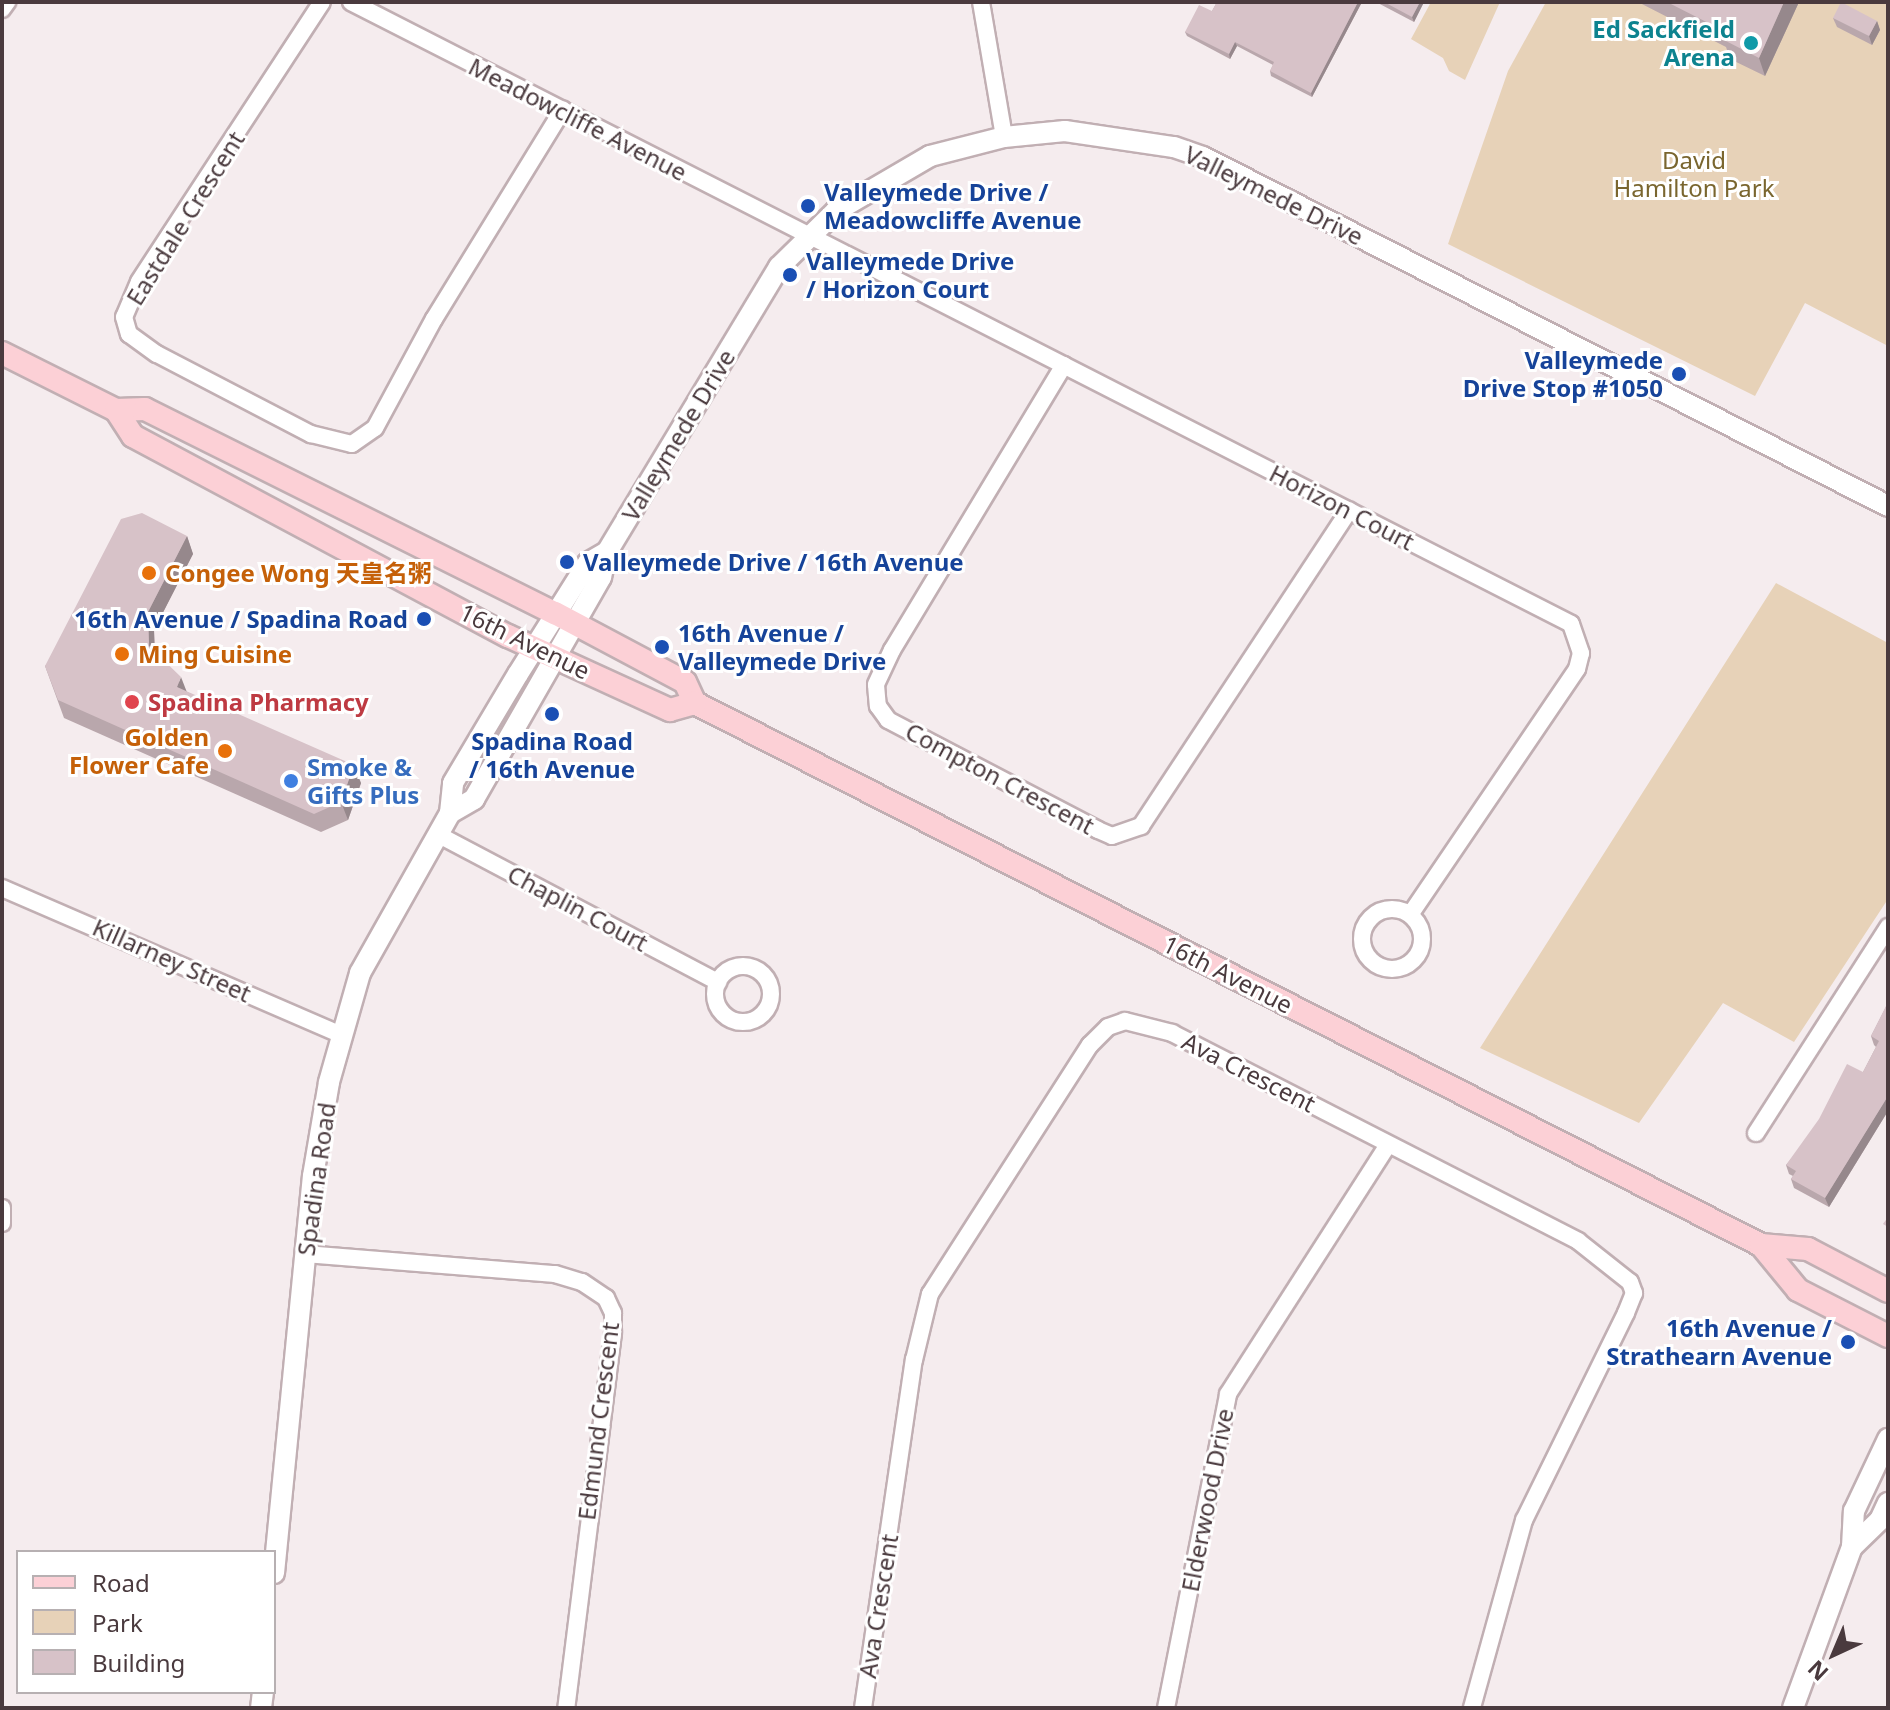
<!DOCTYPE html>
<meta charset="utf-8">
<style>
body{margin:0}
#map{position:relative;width:1890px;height:1710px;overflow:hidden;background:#f5ecee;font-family:"Noto Sans","Noto Sans SC",sans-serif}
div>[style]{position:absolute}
.green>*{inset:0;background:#e7d2b8}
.roads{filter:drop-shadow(2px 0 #c1afb3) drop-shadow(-2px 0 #c1afb3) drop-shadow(0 2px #c1afb3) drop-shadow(0 -2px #c1afb3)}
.minor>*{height:16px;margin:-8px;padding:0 8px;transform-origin:8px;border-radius:8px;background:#fff}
.minor>.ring{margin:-8px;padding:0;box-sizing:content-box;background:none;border:16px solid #fff;border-radius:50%}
.tertiary>*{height:20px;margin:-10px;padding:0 10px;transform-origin:10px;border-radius:10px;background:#fff}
.secondary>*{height:22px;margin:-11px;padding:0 11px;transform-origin:11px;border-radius:11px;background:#fcd0d6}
.wall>*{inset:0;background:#b9a7ac}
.shaded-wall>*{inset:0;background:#96888c}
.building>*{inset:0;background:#d7c2c8}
.dots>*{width:22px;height:22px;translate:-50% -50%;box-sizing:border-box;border:4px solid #fff;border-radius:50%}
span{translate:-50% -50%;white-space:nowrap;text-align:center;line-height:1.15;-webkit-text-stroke:6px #fff;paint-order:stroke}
.culture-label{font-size:24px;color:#0d838f;font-weight:700}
.right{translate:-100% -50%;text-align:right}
.street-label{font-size:24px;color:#4a3a3e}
.park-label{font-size:24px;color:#7a662f}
.transit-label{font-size:24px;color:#164399;font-weight:700}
.left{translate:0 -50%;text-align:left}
.food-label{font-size:24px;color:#c56008;font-weight:700}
.health-label{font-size:24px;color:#be3a42;font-weight:700}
.shop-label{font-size:24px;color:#366cbe;font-weight:700}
.frame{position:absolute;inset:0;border:4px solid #4a3a3e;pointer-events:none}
.legend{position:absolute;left:16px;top:1550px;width:260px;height:144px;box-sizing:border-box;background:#fff;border:2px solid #b7b0b2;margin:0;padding:10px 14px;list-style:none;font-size:24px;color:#4a3a3e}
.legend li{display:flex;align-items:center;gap:16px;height:40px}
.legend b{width:40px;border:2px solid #b7b0b2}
.north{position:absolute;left:1794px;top:1614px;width:80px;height:80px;-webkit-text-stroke:6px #fff;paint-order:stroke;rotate:224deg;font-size:22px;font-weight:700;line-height:32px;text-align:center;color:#4a3a3e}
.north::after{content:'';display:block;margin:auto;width:28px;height:36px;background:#4a3a3e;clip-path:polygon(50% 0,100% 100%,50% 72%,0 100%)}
</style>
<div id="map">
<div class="green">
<div style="clip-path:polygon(1431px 2px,1500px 2px,1465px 80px,1449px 71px,1443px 58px,1411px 39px)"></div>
<div style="clip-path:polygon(1546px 2px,1888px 2px,1888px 346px,1805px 303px,1755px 396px,1448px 244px,1508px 71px)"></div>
<div style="clip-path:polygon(1776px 583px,1888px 643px,1888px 899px,1794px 1042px,1723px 1003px,1639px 1123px,1480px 1048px)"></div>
</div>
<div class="roads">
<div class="minor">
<div style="left:322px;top:2px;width:334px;rotate:123.2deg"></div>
<div style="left:139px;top:282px;width:38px;rotate:113deg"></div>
<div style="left:124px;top:317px;width:18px;rotate:74deg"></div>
<div style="left:129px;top:334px;width:34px;rotate:36deg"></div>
<div style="left:157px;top:354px;width:174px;rotate:27.5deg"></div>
<div style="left:311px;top:434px;width:42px;rotate:13.7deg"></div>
<div style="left:352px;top:444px;width:28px;rotate:-35deg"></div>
<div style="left:375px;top:428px;width:124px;rotate:-61.6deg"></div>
<div style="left:434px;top:319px;width:246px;rotate:-58.4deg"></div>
<div style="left:351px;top:2px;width:1369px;rotate:27.01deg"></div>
<div style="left:1571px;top:624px;width:31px;rotate:71deg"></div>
<div style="left:1581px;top:653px;width:16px;rotate:104deg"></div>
<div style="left:1577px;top:669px;width:297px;rotate:124.2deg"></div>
<div style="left:981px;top:2px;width:137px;rotate:80.3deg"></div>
<div style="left:2px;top:9px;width:9px;rotate:-54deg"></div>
<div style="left:1064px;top:365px;width:333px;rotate:121.1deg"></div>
<div style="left:892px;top:650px;width:38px;rotate:115deg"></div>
<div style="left:876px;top:685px;width:21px;rotate:85deg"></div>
<div style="left:878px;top:706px;width:17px;rotate:54deg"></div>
<div style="left:888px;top:720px;width:237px;rotate:27.6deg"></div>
<div style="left:1098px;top:830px;width:15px;rotate:23deg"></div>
<div style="left:1112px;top:836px;width:31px;rotate:-19deg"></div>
<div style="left:1141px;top:826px;width:378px;rotate:-56.6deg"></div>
<div style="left:437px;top:834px;width:318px;rotate:27.8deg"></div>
<div style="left:2px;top:888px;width:369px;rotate:23.4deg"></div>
<div class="ring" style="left:1362px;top:909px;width:44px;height:44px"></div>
<div class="ring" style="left:715px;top:966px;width:40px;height:40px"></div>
<div style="left:1756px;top:1133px;width:245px;rotate:-57.3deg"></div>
<div style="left:2px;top:1208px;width:15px;rotate:90deg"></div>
<div style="left:305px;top:1254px;width:251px;rotate:4.6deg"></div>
<div style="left:555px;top:1274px;width:28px;rotate:17deg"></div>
<div style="left:582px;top:1282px;width:29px;rotate:34deg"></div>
<div style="left:606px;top:1298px;width:17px;rotate:65deg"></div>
<div style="left:613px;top:1313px;width:20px;rotate:90deg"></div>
<div style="left:613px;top:1333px;width:378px;rotate:97.1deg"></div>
<div style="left:863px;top:1708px;width:352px;rotate:-81.7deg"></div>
<div style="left:914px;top:1360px;width:68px;rotate:-76.4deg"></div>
<div style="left:930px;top:1294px;width:296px;rotate:-57.3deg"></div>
<div style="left:1090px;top:1045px;width:25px;rotate:-45deg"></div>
<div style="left:1108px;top:1027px;width:18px;rotate:-19deg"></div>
<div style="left:1125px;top:1021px;width:49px;rotate:14.3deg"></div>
<div style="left:1172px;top:1033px;width:456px;rotate:27.1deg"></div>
<div style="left:1578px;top:1241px;width:66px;rotate:38.3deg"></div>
<div style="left:1630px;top:1282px;width:12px;rotate:70deg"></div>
<div style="left:1634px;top:1293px;width:22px;rotate:112deg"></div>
<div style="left:1626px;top:1313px;width:231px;rotate:116.2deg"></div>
<div style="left:1524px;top:1520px;width:195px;rotate:105.5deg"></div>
<div style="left:1166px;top:1708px;width:320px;rotate:-78.8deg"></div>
<div style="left:1228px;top:1394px;width:296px;rotate:-57.3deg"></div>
</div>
<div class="tertiary">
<div style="left:450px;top:813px;width:30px;rotate:-84deg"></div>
<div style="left:453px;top:783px;width:127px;rotate:-59.2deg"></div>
<div style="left:518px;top:674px;width:131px;rotate:-57.8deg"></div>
<div style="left:588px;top:563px;width:22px;rotate:-30deg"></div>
<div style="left:1852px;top:1547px;width:39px;rotate:-44deg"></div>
<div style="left:1880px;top:1520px;width:19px;rotate:-65deg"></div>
<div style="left:274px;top:1573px;width:399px;rotate:-84.4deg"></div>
<div style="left:313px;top:1176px;width:95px;rotate:-80.3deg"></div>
<div style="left:329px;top:1082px;width:113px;rotate:-74.1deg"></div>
<div style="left:360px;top:973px;width:184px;rotate:-60.6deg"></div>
<div style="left:450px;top:813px;width:28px;rotate:-30deg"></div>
<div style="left:474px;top:799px;width:256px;rotate:-60.2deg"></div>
<div style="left:601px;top:577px;width:26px;rotate:-77deg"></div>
<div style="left:607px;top:552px;width:333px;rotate:-58.9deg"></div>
<div style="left:779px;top:267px;width:80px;rotate:-44.5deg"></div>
<div style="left:836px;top:211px;width:109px;rotate:-30.3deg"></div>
<div style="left:930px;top:156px;width:76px;rotate:-14.4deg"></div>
<div style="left:1004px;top:137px;width:61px;rotate:-5.6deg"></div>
<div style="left:1065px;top:131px;width:110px;rotate:8.4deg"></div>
<div style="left:1174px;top:147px;width:31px;rotate:19deg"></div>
<div style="left:1203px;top:157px;width:769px;rotate:27deg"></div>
<div style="left:261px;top:1708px;width:16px;rotate:-83deg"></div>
<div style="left:1793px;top:1708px;width:171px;rotate:-69.9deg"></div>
<div style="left:1852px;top:1547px;width:36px;rotate:-87deg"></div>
<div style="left:1854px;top:1511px;width:80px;rotate:-64.7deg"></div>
</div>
<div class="secondary">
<div style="left:2px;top:353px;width:127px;rotate:26.6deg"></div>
<div style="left:116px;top:410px;width:29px;rotate:-2deg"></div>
<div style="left:145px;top:409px;width:458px;rotate:26.5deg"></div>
<div style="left:555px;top:613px;width:147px;rotate:28deg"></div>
<div style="left:685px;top:682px;width:23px;rotate:65deg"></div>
<div style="left:695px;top:703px;width:1196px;rotate:26.95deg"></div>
<div style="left:1761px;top:1245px;width:47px;rotate:4.9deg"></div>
<div style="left:1808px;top:1249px;width:90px;rotate:27.7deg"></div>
<div style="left:116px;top:410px;width:31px;rotate:57deg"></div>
<div style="left:133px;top:436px;width:425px;rotate:28.1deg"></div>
<div style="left:508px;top:636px;width:178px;rotate:24.6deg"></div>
<div style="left:670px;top:710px;width:26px;rotate:-16deg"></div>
<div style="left:1761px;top:1245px;width:58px;rotate:50.6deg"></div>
<div style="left:1798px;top:1290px;width:101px;rotate:27.1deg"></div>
</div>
</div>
<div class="wall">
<div style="clip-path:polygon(1217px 2px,1362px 2px,1312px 97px,1271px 76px,1270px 71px,1273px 65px,1237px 46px,1230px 59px,1187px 36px,1185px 32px,1212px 11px)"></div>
<div style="clip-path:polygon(1376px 2px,1424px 2px,1414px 22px)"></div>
<div style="clip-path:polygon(1638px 2px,1799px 2px,1765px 76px,1730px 59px,1726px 47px)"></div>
<div style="clip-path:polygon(1833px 18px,1877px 21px,1880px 30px,1872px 45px,1837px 27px)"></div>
<div style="clip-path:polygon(187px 536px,193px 554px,154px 630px,155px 652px,187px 692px,361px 783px,348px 820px,321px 832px,64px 718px,45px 666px)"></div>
<div style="clip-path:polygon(1888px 1003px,1888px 1111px,1829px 1207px,1794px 1188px,1791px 1179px,1793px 1176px,1789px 1174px,1786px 1165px,1863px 1072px,1876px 1047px,1874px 1045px,1871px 1036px)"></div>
</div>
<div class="shaded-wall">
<div style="clip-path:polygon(1358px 2px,1362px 2px,1312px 97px,1311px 93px)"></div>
<div style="clip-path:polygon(1420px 2px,1424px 2px,1414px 22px,1412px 17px)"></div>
<div style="clip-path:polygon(1784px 2px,1799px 2px,1765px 76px,1759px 58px)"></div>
<div style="clip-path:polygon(1877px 21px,1880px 30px,1872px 45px,1869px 36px)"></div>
<div style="clip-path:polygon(1235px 42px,1237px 46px,1230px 59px,1229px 54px)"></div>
<div style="clip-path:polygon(187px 536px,193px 554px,154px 630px,155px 664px,149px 646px,148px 612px)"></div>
<div style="clip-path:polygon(181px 677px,188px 695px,177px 687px)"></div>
<div style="clip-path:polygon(354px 765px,361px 783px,348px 820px,341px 802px)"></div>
<div style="clip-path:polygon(1888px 1096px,1888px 1111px,1829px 1207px,1825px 1198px)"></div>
</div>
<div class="building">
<div style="clip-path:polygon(1217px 2px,1358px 2px,1311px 93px,1270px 71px,1274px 62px,1235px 42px,1229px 54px,1185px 32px,1199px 5px,1212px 11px)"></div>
<div style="clip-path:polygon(1384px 2px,1420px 2px,1412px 17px)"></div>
<div style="clip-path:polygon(1667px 2px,1784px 2px,1759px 58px,1724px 40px,1728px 33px)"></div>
<div style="clip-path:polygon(1841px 2px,1877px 21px,1869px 36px,1833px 18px)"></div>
<div style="clip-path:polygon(142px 513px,187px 536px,148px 612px,149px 646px,181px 677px,177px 687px,354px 765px,341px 802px,314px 814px,58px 700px,45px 666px,121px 519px)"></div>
<div style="clip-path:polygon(1888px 1002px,1888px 1096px,1825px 1198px,1791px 1179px,1796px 1171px,1786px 1165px,1819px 1119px,1847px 1064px,1863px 1072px,1879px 1041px,1871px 1036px)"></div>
<div style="clip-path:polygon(1888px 1217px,1888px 1227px,1883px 1224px)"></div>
</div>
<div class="dots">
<div style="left:1751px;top:43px;background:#0f9aa8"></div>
<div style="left:808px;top:206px;background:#1a4fb4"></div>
<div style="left:790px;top:275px;background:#1a4fb4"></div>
<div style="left:1679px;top:374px;background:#1a4fb4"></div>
<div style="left:567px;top:562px;background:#1a4fb4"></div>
<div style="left:149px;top:573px;background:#e8710a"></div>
<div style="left:424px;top:619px;background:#1a4fb4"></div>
<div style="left:662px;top:647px;background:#1a4fb4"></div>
<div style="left:122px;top:654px;background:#e8710a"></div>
<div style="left:132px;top:702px;background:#e0444e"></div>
<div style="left:552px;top:714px;background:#1a4fb4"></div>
<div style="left:225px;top:751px;background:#e8710a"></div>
<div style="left:291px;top:781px;background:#3f7fe0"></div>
<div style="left:1848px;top:1342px;background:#1a4fb4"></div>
</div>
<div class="culture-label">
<span class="right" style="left:1735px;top:43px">Ed Sackfield<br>Arena</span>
</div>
<div class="street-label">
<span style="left:578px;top:119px;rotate:27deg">Meadowcliffe Avenue</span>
<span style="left:1274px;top:195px;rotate:26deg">Valleymede Drive</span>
<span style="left:185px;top:218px;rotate:-58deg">Eastdale Crescent</span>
<span style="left:678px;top:435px;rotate:-59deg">Valleymede Drive</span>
<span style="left:1342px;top:507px;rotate:27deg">Horizon Court</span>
<span style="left:525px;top:641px;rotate:26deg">16th Avenue</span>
<span style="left:1000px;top:778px;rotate:28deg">Compton Crescent</span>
<span style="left:578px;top:908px;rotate:28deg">Chaplin Court</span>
<span style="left:172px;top:960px;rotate:24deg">Killarney Street</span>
<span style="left:1228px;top:974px;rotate:27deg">16th Avenue</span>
<span style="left:1249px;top:1072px;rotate:27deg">Ava Crescent</span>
<span style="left:316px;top:1179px;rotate:-82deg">Spadina Road</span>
<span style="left:598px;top:1421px;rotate:-83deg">Edmund Crescent</span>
<span style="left:1207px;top:1500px;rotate:-79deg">Elderwood Drive</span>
<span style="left:878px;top:1606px;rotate:-81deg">Ava Crescent</span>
</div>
<div class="park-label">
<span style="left:1694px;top:174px">David<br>Hamilton Park</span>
</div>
<div class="transit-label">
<span class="left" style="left:824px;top:206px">Valleymede Drive /<br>Meadowcliffe Avenue</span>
<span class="left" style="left:806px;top:275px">Valleymede Drive<br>/ Horizon Court</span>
<span class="right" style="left:1663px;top:374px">Valleymede<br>Drive Stop #1050</span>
<span class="left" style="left:583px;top:562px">Valleymede Drive / 16th Avenue</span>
<span class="right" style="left:408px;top:619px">16th Avenue / Spadina Road</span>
<span class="left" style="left:678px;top:647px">16th Avenue /<br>Valleymede Drive</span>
<span style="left:552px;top:755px">Spadina Road<br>/ 16th Avenue</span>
<span class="right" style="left:1832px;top:1342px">16th Avenue /<br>Strathearn Avenue</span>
</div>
<div class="food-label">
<span class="left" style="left:165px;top:573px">Congee Wong 天皇名粥</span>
<span class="left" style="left:138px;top:654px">Ming Cuisine</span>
<span class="right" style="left:209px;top:751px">Golden<br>Flower Cafe</span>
</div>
<div class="health-label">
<span class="left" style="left:148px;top:702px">Spadina Pharmacy</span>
</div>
<div class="shop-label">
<span class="left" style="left:307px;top:781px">Smoke &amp;<br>Gifts Plus</span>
</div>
<div class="frame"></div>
<ul class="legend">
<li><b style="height:10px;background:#fcd0d6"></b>Road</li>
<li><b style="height:22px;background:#e7d2b8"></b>Park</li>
<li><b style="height:22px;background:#d7c2c8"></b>Building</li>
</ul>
<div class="north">N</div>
</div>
